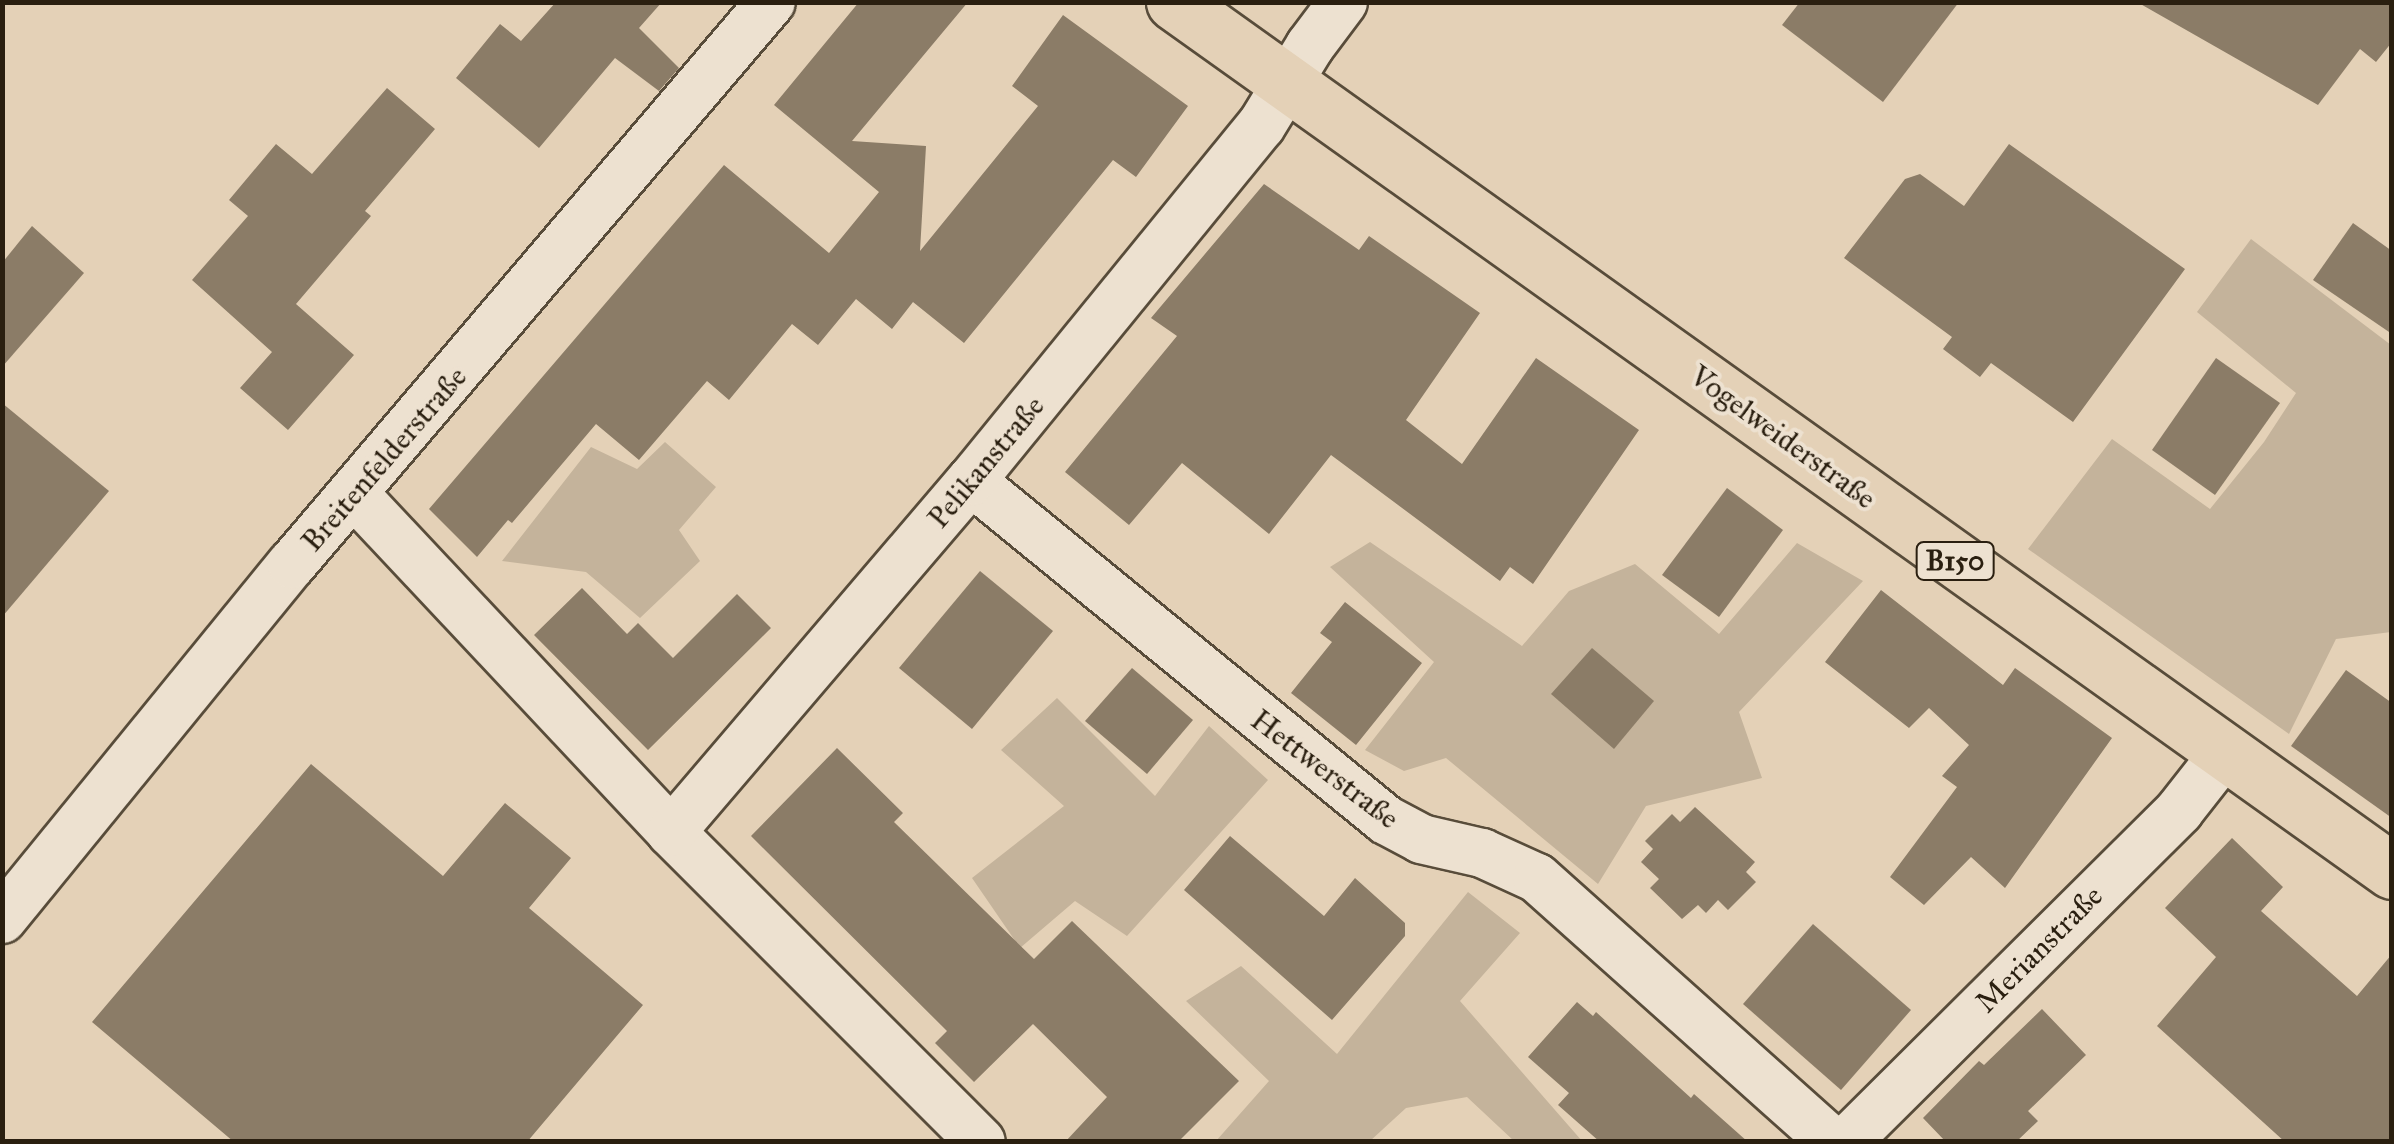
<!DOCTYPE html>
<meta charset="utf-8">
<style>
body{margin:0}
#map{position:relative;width:2394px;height:1144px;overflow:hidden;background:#e4d1b7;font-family:"IM FELL Great Primer",serif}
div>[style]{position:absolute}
.green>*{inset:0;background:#c4b39b}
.building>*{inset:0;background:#8b7c67}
.roads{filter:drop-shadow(2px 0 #584c3a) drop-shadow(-2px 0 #584c3a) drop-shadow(0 2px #584c3a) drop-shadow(0 -2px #584c3a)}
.street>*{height:48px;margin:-24px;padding:0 24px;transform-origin:24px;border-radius:24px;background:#ede1d0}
.primary>*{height:55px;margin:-27.5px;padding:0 27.5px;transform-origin:27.5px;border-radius:27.5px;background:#e4d1b7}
span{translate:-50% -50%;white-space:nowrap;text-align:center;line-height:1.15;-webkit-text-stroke:8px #ede1d0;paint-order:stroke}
.shield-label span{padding:2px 8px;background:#ede1d0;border:2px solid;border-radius:8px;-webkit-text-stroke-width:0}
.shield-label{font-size:28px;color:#2a1f10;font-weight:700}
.street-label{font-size:30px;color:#2a1f10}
.frame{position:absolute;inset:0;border:5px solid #2a1f10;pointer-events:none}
</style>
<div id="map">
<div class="green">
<div style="clip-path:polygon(2251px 239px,2391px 345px,2391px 632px,2336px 639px,2289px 734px,2028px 549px,2112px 439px,2210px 509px,2264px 442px,2296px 393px,2197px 312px)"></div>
<div style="clip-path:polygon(665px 442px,716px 487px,679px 530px,700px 561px,640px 618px,586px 572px,502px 561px,591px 447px,637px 469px)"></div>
<div style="clip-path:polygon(1370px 542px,1522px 646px,1569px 591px,1635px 564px,1719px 634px,1797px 543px,1863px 581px,1739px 712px,1762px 778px,1646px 806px,1598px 884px,1446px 758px,1404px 771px,1365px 750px,1434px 662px,1330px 567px)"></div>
<div style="clip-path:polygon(1057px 698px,1155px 796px,1209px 726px,1268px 780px,1127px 936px,1075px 901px,1020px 948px,972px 878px,1064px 806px,1001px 750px)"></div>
<div style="clip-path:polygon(1468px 892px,1520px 933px,1460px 1001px,1582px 1141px,1514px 1141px,1467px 1097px,1406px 1108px,1370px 1141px,1216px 1141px,1269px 1081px,1186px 1001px,1241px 966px,1337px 1054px)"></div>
</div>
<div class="building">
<div style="clip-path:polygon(556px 2px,662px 2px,639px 28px,679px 68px,659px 91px,615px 58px,539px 148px,456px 78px,500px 24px,521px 41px)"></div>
<div style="clip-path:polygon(859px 2px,968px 2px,852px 141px,926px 146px,920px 251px,1038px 106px,1012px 86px,1063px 15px,1188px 106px,1136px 177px,1113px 160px,964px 343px,913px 302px,892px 329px,856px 299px,818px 345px,792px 324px,729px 400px,707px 381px,639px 460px,596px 424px,512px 523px,508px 520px,477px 557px,429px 509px,724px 165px,829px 253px,879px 192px,774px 105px)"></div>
<div style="clip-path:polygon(1800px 2px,1959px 2px,1883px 102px,1782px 25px)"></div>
<div style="clip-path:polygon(2137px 2px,2392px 2px,2392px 42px,2376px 62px,2360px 49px,2318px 105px)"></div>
<div style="clip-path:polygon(387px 88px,435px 129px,365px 211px,371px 216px,296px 304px,354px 355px,288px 430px,240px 388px,272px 352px,192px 280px,248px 216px,229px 200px,276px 144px,312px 174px)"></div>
<div style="clip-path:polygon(2009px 144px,2185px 269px,2073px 422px,1991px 363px,1980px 377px,1943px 349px,1952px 337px,1844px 258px,1905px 179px,1920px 174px,1964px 206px)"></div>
<div style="clip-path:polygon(1264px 184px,1359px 250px,1369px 236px,1480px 313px,1406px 420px,1462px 464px,1536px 358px,1639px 430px,1533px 584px,1510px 567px,1500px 581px,1331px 455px,1269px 534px,1182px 463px,1129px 525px,1065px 472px,1177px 336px,1151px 318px)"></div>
<div style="clip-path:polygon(2353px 223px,2392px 251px,2392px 334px,2313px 280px)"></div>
<div style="clip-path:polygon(32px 226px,84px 273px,2px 367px,2px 263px)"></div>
<div style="clip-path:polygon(2216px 358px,2280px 403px,2215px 495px,2152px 450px)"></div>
<div style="clip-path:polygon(2px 403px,109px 491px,2px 617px)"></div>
<div style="clip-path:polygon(1727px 488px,1783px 530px,1719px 617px,1662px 575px)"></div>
<div style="clip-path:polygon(980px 571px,1053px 631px,972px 729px,899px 668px)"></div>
<div style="clip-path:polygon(582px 588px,627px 634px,638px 623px,673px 658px,737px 594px,771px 628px,648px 750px,534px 635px)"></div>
<div style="clip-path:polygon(1881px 590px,2003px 685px,2015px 668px,2112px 738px,2005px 888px,1971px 857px,1924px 905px,1890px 877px,1957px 787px,1942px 776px,1969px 745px,1929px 708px,1909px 728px,1825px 662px)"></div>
<div style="clip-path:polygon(1345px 602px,1422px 663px,1356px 745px,1291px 693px,1332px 642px,1320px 633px)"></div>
<div style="clip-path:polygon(1592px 648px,1654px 701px,1614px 749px,1551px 694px)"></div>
<div style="clip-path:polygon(1132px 668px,1193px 720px,1147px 774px,1085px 721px)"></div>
<div style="clip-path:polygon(2346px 670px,2392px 703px,2392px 818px,2291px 746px)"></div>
<div style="clip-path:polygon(837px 748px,903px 813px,894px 822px,1034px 959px,1072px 921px,1239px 1081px,1178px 1142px,1065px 1142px,1107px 1097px,1033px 1024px,974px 1082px,935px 1043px,947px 1031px,751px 836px)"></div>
<div style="clip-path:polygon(311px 764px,443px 876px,505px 803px,571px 858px,529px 908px,643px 1005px,527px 1142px,234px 1142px,92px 1022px)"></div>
<div style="clip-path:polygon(1695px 807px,1755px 862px,1746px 872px,1756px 882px,1728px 910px,1718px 900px,1706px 913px,1698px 905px,1682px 919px,1650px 888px,1659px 879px,1641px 862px,1653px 849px,1645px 841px,1672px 814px,1680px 822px)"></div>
<div style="clip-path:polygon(1230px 836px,1324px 916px,1355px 878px,1405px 923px,1405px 936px,1332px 1020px,1184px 890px)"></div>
<div style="clip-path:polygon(2232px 838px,2283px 887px,2261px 911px,2357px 996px,2392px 954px,2392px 1142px,2285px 1142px,2157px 1026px,2216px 957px,2165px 908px)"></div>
<div style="clip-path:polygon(1813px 924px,1911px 1010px,1841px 1090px,1743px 1004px)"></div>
<div style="clip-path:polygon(1577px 1002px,1593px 1016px,1596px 1012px,1691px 1098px,1694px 1094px,1748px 1142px,1600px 1142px,1558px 1105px,1569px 1093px,1528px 1057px)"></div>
<div style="clip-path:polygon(2042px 1009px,2086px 1055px,2028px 1111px,2038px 1121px,2016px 1142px,1946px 1142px,1923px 1118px,1979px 1061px,1984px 1065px)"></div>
</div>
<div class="roads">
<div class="street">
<div style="left:971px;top:481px;width:536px;rotate:39.24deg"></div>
<div style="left:1386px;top:820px;width:40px;rotate:28deg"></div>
<div style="left:1421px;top:839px;width:63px;rotate:12.9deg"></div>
<div style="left:1482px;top:853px;width:60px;rotate:24.4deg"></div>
<div style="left:1537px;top:878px;width:396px;rotate:41.8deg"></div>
<div style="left:355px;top:495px;width:462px;rotate:46.8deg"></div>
<div style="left:671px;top:832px;width:438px;rotate:45deg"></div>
<div style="left:671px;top:832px;width:462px;rotate:-49.5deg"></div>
<div style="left:971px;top:481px;width:458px;rotate:-50.8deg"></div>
<div style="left:1261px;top:126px;width:94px;rotate:-58.5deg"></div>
<div style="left:1310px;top:46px;width:55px;rotate:-53.1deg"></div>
<div style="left:2px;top:919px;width:458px;rotate:-50.8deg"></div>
<div style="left:292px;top:564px;width:738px;rotate:-49.56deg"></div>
<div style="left:1846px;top:1142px;width:470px;rotate:-44.8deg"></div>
<div style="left:2179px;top:811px;width:76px;rotate:-51.9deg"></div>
</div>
<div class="primary">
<div style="left:1174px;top:2px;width:1496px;rotate:35.51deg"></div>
</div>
</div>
<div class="shield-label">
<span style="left:1955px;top:561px">B150</span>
</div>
<div class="street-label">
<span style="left:1783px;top:437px;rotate:36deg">Vogelweiderstraße</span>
<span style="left:384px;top:459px;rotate:-49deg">Breitenfelderstraße</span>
<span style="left:986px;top:462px;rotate:-50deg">Pelikanstraße</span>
<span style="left:1325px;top:769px;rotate:37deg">Hettwerstraße</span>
<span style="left:2039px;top:949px;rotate:-45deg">Merianstraße</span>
</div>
<div class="frame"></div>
</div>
